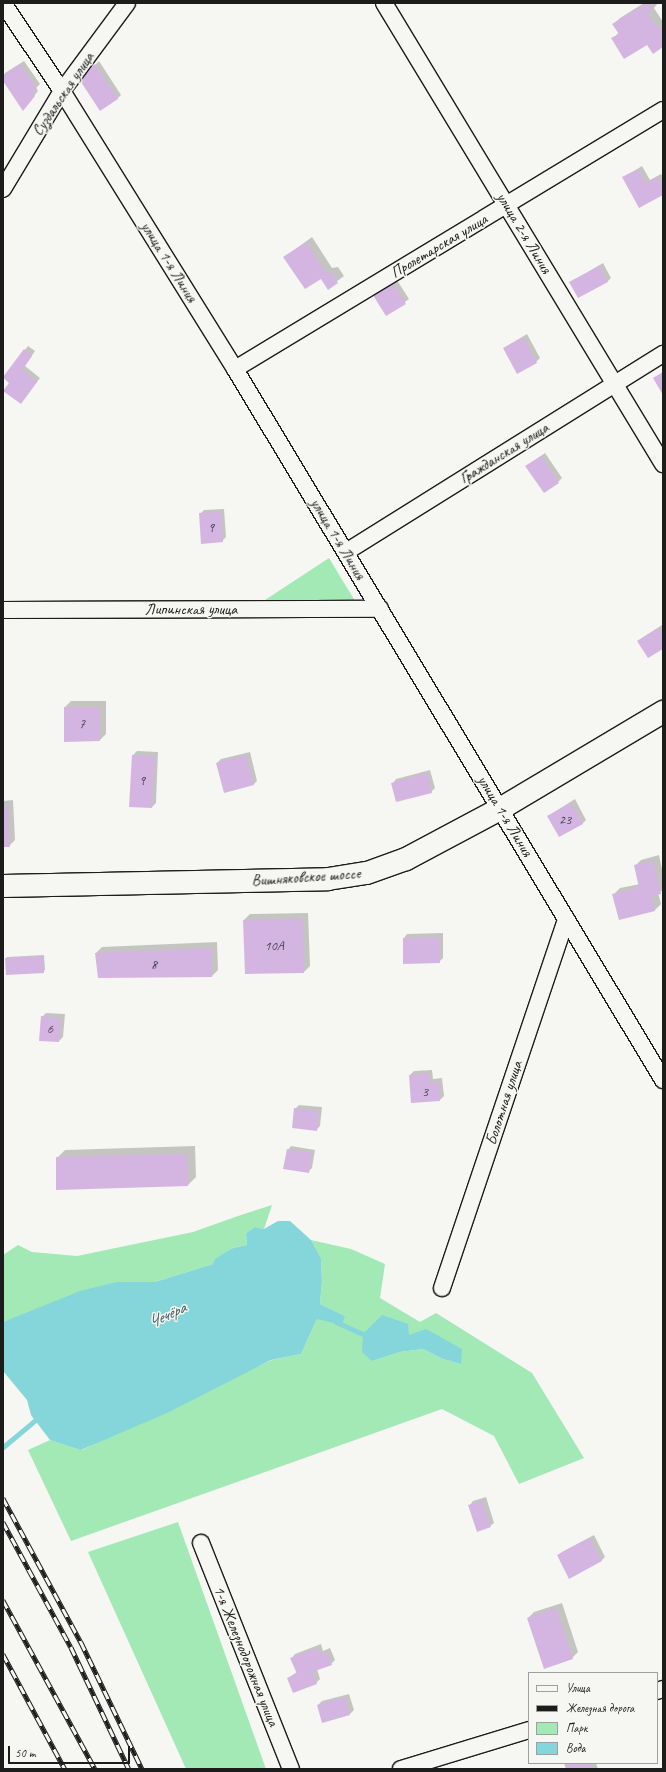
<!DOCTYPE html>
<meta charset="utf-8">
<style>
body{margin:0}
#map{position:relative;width:666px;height:1772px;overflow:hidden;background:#f6f6f2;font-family:Caveat,sans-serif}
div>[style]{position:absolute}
.green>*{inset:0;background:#a2e9b6}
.water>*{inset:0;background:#84d6da}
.shadow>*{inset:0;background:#0003}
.stream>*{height:5px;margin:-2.5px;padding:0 2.5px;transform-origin:2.5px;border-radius:2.5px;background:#84d6da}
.building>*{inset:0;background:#d4b5e2}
.roads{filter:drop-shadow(1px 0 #1c1c1c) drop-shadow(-1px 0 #1c1c1c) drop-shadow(0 1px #1c1c1c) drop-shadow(0 -1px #1c1c1c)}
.street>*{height:16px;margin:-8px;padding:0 8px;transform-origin:8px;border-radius:8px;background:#f6f6f2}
.secondary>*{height:22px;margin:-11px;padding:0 11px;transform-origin:11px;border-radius:11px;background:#f6f6f2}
.rail>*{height:4.5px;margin-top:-2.25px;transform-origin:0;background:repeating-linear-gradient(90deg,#f6f6f2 0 9px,#1c1c1c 0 18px);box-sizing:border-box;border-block:1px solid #1c1c1c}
span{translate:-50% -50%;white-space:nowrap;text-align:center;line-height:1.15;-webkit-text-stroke:3px #f6f6f2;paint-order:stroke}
.number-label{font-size:14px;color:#4a424e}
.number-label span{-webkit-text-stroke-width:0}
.street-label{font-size:16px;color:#1c1c1c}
.water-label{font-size:17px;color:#405d5e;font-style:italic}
.frame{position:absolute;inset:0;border:4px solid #1c1c1c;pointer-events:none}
.legend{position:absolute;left:528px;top:1672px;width:130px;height:92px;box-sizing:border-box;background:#f6f6f2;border:1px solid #9f9f9c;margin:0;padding:5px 7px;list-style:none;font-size:12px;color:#1c1c1c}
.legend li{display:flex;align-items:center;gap:8px;height:20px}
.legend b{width:20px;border:1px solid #9f9f9c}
.scale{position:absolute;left:8px;top:1746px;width:122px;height:18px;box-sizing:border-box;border:2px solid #1c1c1c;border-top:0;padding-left:5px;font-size:12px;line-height:14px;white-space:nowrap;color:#1c1c1c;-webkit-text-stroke:3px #f6f6f2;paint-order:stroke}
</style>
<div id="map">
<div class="green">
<div style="clip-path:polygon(329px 558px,355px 601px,265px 600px)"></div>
<div style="clip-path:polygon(272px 1205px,264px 1229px,255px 1227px,246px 1233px,247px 1245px,233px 1248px,213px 1264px,155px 1282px,117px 1282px,3px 1322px,3px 1255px,18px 1245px,32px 1252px,77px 1256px,193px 1232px,238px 1216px)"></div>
<div style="clip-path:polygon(evenodd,311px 1240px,351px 1249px,385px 1264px,380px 1298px,420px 1322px,436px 1313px,532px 1373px,584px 1458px,519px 1484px,494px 1436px,442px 1409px,71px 1541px,28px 1450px,50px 1440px,82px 1450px,272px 1360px,301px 1354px,317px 1319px,345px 1316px,320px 1304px,322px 1281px,321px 1258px,311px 1240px,409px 1335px,461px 1364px,443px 1359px,423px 1349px,400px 1352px,372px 1361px,409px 1335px)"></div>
<div style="clip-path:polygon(178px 1522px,261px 1755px,266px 1769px,186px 1769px,88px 1552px)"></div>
</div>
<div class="water">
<div style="clip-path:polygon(278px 1221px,290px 1221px,311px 1240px,321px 1258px,322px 1281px,320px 1304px,345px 1316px,342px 1325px,317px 1319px,301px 1354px,271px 1360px,167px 1413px,81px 1450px,50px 1440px,31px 1415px,27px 1400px,3px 1371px,3px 1322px,80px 1291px,117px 1282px,155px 1282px,213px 1264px,215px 1259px,233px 1248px,247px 1245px,246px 1233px,255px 1227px,264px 1229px)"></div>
<div style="clip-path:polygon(382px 1315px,408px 1324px,409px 1335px,426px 1329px,462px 1349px,461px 1364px,443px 1359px,423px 1349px,400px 1352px,372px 1361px,362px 1352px,363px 1334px)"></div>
</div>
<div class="shadow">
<div style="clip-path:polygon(644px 3px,658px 3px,654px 8px,663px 22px,663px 46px,613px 39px,619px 32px,614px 24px,620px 18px)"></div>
<div style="clip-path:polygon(24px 61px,40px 84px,36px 88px,38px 91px,26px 106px,3px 80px,5px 73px)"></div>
<div style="clip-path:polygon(99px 61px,121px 95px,117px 99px,81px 79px)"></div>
<div style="clip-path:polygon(642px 166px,650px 180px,661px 174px,663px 177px,663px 193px,623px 178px)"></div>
<div style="clip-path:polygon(312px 237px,332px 268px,338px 267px,344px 276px,328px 288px,322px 278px,285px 257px)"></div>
<div style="clip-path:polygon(603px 263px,611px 278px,607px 282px,571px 282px)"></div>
<div style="clip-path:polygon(395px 277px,409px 299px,387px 315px,377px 289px)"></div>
<div style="clip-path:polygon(527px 334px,540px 358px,536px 362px,504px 348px)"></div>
<div style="clip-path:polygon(28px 346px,35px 351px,25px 366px,40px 378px,24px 399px,4px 378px)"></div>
<div style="clip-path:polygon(545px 453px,562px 478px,558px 482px,527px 466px)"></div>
<div style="clip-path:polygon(224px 509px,226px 537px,222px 541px,200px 514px,204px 510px)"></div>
<div style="clip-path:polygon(662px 625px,663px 648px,638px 641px,642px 638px)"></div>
<div style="clip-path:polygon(71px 701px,106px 701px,106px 734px,100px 740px,65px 707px)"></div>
<div style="clip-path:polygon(137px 751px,158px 752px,156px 803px,152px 807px,131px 806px,133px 755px)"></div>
<div style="clip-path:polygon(250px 752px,257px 781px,253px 785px,217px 763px,221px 759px)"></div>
<div style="clip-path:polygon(430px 770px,435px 788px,431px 792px,393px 783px,396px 779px)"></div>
<div style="clip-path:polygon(575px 799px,586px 820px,582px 824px,548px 816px)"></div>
<div style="clip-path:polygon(13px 800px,15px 840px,9px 846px,3px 846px,3px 801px)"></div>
<div style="clip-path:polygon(659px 855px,663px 874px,663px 890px,658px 893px,661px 904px,655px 910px,614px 894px,620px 888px,640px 884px,635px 866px,641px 860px)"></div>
<div style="clip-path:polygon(308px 913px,310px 966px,304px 972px,244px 920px,250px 914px)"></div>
<div style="clip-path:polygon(443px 933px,443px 958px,439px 962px,404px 938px,407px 934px)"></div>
<div style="clip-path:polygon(217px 942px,218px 970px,212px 976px,96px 953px,102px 947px)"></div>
<div style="clip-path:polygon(44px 955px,45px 970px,43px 972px,6px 959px,7px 957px)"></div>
<div style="clip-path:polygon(46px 1013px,65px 1014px,63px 1037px,59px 1041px,42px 1017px)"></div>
<div style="clip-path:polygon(432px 1070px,433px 1079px,442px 1078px,444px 1096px,440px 1100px,410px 1075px,414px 1071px)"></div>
<div style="clip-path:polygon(299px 1105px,322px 1107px,320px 1126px,316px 1130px,295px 1109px)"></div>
<div style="clip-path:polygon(195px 1146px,196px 1177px,188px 1185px,57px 1158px,65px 1150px)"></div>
<div style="clip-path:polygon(291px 1146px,315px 1150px,312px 1168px,308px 1172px,288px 1150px)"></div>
<div style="clip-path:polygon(486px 1497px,494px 1523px,490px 1526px,470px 1505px,473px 1501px)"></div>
<div style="clip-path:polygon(594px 1535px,605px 1557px,601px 1561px,558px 1556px,562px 1552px)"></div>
<div style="clip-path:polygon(562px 1603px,578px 1652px,572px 1658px,528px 1618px,534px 1612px)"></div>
<div style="clip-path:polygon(321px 1644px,323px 1651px,330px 1648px,335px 1660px,331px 1664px,317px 1669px,320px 1679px,316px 1683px,288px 1678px,297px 1672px,292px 1658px,295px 1654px)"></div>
<div style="clip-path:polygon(349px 1694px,354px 1710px,350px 1714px,318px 1705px,322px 1701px)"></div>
<div style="clip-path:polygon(566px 1763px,596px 1763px,598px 1769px,567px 1769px)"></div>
</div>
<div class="stream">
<div style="left:336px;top:1322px;width:30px;rotate:24deg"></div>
<div style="left:3px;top:1447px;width:47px;rotate:-39.8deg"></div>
</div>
<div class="building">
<div style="clip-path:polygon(646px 3px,649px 3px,653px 10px,647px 13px,658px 29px,663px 26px,663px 47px,653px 54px,647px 45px,624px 59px,611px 38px,619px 34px,612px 24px)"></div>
<div style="clip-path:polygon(20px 64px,37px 89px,32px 92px,35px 96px,23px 111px,3px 81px,3px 75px)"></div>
<div style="clip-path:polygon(95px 64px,118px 99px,100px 111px,79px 79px)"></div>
<div style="clip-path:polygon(638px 169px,646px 183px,657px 177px,663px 188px,663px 195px,639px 208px,622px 177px)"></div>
<div style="clip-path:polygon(306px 242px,326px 273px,331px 272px,338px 283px,328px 290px,321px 279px,305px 289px,283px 257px)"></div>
<div style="clip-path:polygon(599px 266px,608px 282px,578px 298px,569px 282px)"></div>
<div style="clip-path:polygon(391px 280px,406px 304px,386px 316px,371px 292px)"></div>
<div style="clip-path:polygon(523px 337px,537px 363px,517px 374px,503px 348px)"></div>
<div style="clip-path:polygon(24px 349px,32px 356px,22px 370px,37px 382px,21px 404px,3px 391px,9px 383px,3px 377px)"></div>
<div style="clip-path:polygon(663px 372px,663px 395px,653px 378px)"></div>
<div style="clip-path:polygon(541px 456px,559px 483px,544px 493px,525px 466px)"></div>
<div style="clip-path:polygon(221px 512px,223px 542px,201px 544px,199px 513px)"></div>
<div style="clip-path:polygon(658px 628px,663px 636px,663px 649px,648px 658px,637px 641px)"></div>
<div style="clip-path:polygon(64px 707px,100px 707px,100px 741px,64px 742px)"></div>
<div style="clip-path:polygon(132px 755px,155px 756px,152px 808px,129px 807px)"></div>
<div style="clip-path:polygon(246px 755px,254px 785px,224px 793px,216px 763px)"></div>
<div style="clip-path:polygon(427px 773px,432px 793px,396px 802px,391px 783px)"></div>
<div style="clip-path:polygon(571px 803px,583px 824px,559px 837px,547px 816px)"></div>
<div style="clip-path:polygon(3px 806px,8px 806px,10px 847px,3px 847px)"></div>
<div style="clip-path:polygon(653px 861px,661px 894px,652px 896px,655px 911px,619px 920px,612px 894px,639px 888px,634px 865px)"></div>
<div style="clip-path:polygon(303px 918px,304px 973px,245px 974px,243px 920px)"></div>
<div style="clip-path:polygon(439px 937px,440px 963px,403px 964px,403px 938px)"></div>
<div style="clip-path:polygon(212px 948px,212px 977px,98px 978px,95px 953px)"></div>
<div style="clip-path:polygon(43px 956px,44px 973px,6px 975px,5px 958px)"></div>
<div style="clip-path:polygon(41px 1016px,61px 1018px,59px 1042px,39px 1041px)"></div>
<div style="clip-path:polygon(429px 1073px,430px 1082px,439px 1082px,440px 1101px,411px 1103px,409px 1075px)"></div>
<div style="clip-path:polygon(294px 1108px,319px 1111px,317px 1131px,292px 1128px)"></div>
<div style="clip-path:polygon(287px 1149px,312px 1153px,309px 1173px,283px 1169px)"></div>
<div style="clip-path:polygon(187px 1154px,188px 1186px,56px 1190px,56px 1157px)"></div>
<div style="clip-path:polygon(482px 1501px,491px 1527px,477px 1532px,468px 1505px)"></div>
<div style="clip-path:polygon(589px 1538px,602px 1561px,569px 1579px,557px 1555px)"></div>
<div style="clip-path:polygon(556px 1608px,573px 1659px,544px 1669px,527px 1618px)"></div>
<div style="clip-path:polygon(317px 1648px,319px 1654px,326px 1651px,332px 1665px,312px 1672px,317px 1684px,293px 1693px,287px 1678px,297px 1674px,290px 1658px)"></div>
<div style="clip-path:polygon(345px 1697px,350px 1715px,322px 1723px,317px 1705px)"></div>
<div style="clip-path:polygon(564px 1763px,591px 1763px,593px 1769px,566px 1769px)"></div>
</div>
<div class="roads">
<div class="street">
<div style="left:3px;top:3px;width:106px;rotate:56.2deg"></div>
<div style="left:62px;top:91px;width:327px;rotate:58.1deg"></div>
<div style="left:235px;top:369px;width:830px;rotate:58.95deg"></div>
<div style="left:384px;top:3px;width:539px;rotate:58.82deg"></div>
<div style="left:3px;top:189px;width:114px;rotate:-59deg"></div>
<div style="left:62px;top:91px;width:109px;rotate:-53.5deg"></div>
<div style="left:235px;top:369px;width:500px;rotate:-31.18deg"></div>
<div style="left:346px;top:552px;width:374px;rotate:-32deg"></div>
<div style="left:3px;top:610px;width:377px;rotate:-0.2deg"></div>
<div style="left:442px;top:1288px;width:389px;rotate:-71.4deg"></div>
<div style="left:201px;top:1543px;width:243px;rotate:68.3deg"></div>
<div style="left:657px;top:1691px;width:6px;rotate:-18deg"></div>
<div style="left:401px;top:1769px;width:134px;rotate:-16.9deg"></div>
</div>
<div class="secondary">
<div style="left:3px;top:886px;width:325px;rotate:-1.2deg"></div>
<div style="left:328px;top:879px;width:39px;rotate:-9deg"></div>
<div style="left:367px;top:873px;width:41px;rotate:-19.7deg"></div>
<div style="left:406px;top:859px;width:106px;rotate:-28deg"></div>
<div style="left:500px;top:809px;width:190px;rotate:-30.8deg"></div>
</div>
</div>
<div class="rail">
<div style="left:3px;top:1498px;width:164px;rotate:61.6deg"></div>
<div style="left:81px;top:1642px;width:141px;rotate:64.3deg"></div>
<div style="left:3px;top:1522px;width:142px;rotate:61.5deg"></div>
<div style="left:71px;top:1647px;width:135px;rotate:64.6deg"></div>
<div style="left:3px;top:1600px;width:192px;rotate:61.4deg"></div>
<div style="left:3px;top:1654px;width:131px;rotate:61.7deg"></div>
</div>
<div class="number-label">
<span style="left:211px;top:528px">9</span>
<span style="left:82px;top:724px">7</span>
<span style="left:142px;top:781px">9</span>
<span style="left:565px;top:820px">23</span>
<span style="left:274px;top:946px">10А</span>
<span style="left:154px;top:965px">8</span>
<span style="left:50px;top:1029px">6</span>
<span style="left:425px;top:1092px">3</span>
</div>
<div class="street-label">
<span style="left:63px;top:94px;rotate:-56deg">Суздальская улица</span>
<span style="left:524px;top:233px;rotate:59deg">улица 2-я Линия</span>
<span style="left:439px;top:246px;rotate:-31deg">Пролетарская улица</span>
<span style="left:169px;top:262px;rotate:58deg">улица 1-я Линия</span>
<span style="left:504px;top:453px;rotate:-32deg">Гражданская улица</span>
<span style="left:338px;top:539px;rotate:59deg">улица 1-я Линия</span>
<span style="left:191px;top:609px">Липинская улица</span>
<span style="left:505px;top:816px;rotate:59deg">улица 1-я Линия</span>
<span style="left:306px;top:877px;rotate:-4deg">Вишняковское шоссе</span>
<span style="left:504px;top:1103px;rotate:-72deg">Болотная улица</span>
<span style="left:246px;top:1656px;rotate:68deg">1-я Железнодорожная улица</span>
</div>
<div class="water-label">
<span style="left:167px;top:1315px;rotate:-25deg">Чечёра</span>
</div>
<div class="frame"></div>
<ul class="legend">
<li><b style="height:5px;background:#f6f6f2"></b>Улица</li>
<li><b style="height:5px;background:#1c1c1c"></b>Железная дорога</li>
<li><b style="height:11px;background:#a2e9b6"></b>Парк</li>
<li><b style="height:11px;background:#84d6da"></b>Вода</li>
</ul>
<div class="scale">50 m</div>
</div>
